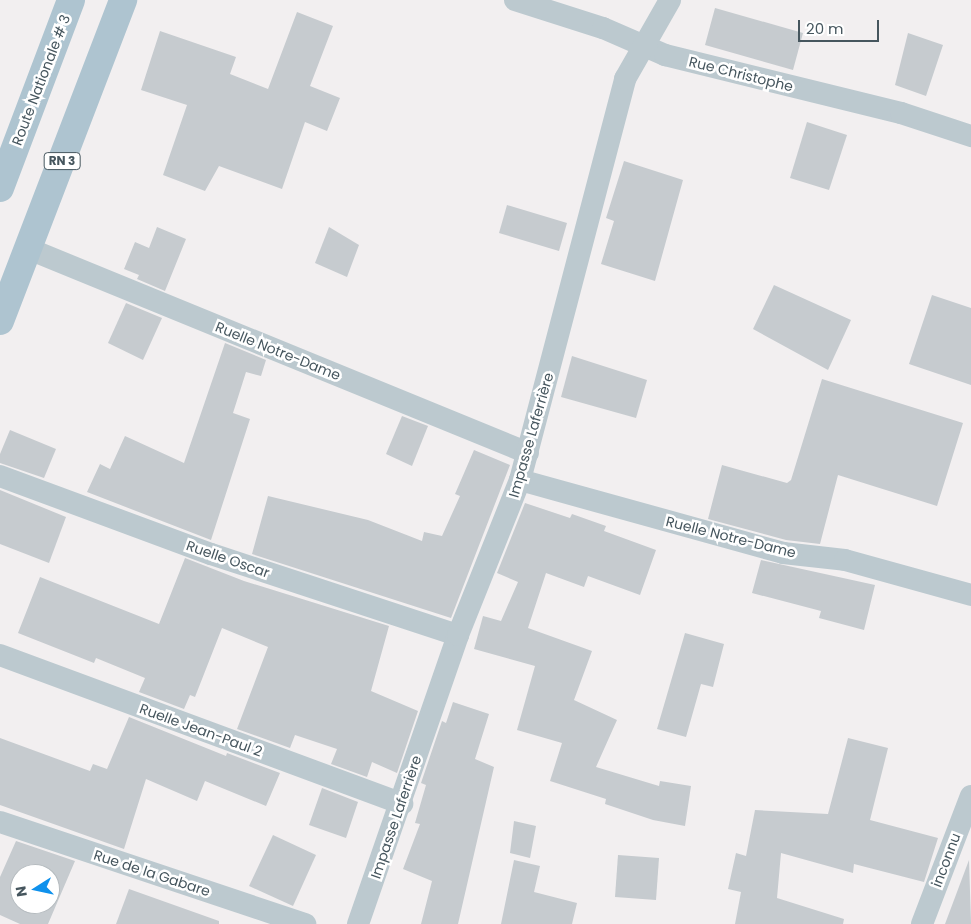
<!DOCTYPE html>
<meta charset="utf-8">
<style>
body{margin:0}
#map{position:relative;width:971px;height:924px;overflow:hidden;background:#f2eff0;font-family:Poppins,sans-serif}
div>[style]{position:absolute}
.building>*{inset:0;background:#c6cbcf}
.minor>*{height:22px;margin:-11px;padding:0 11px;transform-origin:11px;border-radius:11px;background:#bcc9cf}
.primary>*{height:28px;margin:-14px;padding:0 14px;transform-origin:14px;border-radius:14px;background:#aec4d0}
span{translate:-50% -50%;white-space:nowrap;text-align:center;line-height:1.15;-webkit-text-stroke:5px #fff;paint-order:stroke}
.shield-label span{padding:1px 4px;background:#fff;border:1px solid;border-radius:4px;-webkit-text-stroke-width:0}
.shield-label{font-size:12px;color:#46565e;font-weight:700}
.street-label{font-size:14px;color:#46565e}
.north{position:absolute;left:10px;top:864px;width:50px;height:50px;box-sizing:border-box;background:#fff;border:1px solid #b5bbbf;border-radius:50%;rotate:260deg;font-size:14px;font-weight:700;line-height:20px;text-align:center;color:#46565e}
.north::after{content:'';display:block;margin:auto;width:18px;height:22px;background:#0f91ec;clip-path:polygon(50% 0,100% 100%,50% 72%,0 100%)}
.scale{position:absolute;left:798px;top:20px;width:81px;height:22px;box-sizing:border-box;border:2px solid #46565e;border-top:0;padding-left:6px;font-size:15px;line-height:18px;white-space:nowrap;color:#46565e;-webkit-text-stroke:4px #fff;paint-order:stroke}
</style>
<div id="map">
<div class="building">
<div style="clip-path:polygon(715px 8px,803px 33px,793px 70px,705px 45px)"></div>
<div style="clip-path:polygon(297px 12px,333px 26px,310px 86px,340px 98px,327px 131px,305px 122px,282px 189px,219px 166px,205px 191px,163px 175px,187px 105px,141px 90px,160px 31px,236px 57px,230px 74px,268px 89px)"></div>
<div style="clip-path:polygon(908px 33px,943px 45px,926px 96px,895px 85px)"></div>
<div style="clip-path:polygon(807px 122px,847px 135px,829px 190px,790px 178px)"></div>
<div style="clip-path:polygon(624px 161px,683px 180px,655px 281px,601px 264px,614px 221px,606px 218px)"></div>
<div style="clip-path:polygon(507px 205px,567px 223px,559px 251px,499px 233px)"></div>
<div style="clip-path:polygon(157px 227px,186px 239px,165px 291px,137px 279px,139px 275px,124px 269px,135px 242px,149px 248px)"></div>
<div style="clip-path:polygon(329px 227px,359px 245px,347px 277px,315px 263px)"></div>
<div style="clip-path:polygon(774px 285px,851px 320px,828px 370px,753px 329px)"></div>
<div style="clip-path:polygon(932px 295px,971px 308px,971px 385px,909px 364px)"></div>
<div style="clip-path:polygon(126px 303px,162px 318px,143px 360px,108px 343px)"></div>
<div style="clip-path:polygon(225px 343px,266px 360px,261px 376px,246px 372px,233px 413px,250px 419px,211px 540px,87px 492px,100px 464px,110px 469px,125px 436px,184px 463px)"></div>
<div style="clip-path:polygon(572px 356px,647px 380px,636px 418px,561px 397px)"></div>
<div style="clip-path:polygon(822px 379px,963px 423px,937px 506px,838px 475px,820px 544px,786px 540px,708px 519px,722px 465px,787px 483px,791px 480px)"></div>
<div style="clip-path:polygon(402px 416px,428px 426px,412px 466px,386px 454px)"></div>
<div style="clip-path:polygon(10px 430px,56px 449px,44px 478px,0 463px,0 454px)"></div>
<div style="clip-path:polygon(474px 450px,510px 465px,451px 618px,252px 554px,268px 496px,368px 520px,422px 541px,424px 532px,442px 536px,460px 496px,455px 494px)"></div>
<div style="clip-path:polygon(0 490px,66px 517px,49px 563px,0 544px)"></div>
<div style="clip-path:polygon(525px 503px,570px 518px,572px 514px,606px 526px,604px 531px,656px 550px,640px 595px,588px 576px,584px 587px,546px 573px,528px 628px,592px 651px,574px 700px,617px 720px,596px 767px,659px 786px,660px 781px,691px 786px,685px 826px,653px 820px,605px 804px,606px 799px,550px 781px,562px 743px,517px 730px,535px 666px,474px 649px,483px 616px,501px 621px,518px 582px,497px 573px)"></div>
<div style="clip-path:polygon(185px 558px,244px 581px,389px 626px,371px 691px,418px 711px,397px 773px,372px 762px,367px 777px,331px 764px,337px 749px,295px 735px,290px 748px,237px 729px,268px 647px,222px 628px,195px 697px,190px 695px,184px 709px,139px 692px,145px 678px,96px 658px,94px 663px,18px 633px,40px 577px,159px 624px)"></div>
<div style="clip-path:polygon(761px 560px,875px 585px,864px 630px,819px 618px,821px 611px,752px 593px)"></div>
<div style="clip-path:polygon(685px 633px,724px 644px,713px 687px,701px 684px,686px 737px,657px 729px)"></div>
<div style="clip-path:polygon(453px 702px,489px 714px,475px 759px,494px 767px,458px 924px,421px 924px,432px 881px,403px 869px,420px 824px,415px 823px,426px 785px,421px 783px,442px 721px,446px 723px)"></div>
<div style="clip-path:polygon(129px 717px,226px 756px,227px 753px,280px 773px,266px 806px,205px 781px,197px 801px,146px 779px,124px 849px,0 805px,0 738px,90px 771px,93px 764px,107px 769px)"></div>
<div style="clip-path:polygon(848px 738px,888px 748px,870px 820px,938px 838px,924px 882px,854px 864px,853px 873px,781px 853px,777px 898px,844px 919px,843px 924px,735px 924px,741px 892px,728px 889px,736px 853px,746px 856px,755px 810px,828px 814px)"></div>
<div style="clip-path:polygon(322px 788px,358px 802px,346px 838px,309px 825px)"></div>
<div style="clip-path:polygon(514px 821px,536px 826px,530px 858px,510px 853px)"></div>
<div style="clip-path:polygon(273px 835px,316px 855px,293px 906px,249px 886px)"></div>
<div style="clip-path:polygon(evenodd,16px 841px,75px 861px,48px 924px,20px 924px,0 915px,0 877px,16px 841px,20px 874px,50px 874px,50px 904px,20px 904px,20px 874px)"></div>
<div style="clip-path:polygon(618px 855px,659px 858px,656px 900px,615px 897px)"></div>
<div style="clip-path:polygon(514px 860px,540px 866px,534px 892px,577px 903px,572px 924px,501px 924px)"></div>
<div style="clip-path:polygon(969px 860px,971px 924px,945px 924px)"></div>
<div style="clip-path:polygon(129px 889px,219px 921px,219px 924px,116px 924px)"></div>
</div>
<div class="minor">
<div style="left:515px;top:0;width:92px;rotate:17.7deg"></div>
<div style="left:603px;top:28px;width:68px;rotate:23.5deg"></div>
<div style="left:665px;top:55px;width:243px;rotate:13.8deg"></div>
<div style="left:901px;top:113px;width:74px;rotate:18.2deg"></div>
<div style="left:29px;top:249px;width:539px;rotate:22.24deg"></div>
<div style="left:0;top:476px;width:225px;rotate:20.3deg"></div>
<div style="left:211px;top:554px;width:260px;rotate:18.2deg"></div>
<div style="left:520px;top:480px;width:273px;rotate:15.5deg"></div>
<div style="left:783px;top:553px;width:62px;rotate:6.4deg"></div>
<div style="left:845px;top:560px;width:131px;rotate:15.5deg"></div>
<div style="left:0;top:655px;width:429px;rotate:20.3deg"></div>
<div style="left:0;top:822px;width:322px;rotate:18.5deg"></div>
<div style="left:358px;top:924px;width:306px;rotate:-70.9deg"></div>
<div style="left:458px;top:635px;width:167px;rotate:-68.2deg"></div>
<div style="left:520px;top:480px;width:415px;rotate:-75.3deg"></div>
<div style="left:625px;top:79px;width:91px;rotate:-60.3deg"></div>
<div style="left:922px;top:924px;width:137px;rotate:-69.1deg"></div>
</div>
<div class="primary">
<div style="left:0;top:188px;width:201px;rotate:-69.3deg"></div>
<div style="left:0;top:321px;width:344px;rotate:-69deg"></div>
</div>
<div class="shield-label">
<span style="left:62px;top:161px">RN 3</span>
</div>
<div class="street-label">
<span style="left:741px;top:74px;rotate:14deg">Rue Christophe</span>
<span style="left:41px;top:80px;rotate:-69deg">Route Nationale # 3</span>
<span style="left:278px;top:351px;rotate:22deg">Ruelle Notre-Dame</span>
<span style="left:531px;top:435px;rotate:-74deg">Impasse Laferrière</span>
<span style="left:731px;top:537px;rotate:14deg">Ruelle Notre-Dame</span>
<span style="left:228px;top:559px;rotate:19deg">Ruelle Oscar</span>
<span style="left:201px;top:730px;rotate:20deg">Ruelle Jean-Paul 2</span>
<span style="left:396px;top:817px;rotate:-71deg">Impasse Laferrière</span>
<span style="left:946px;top:860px;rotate:-69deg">inconnu</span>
<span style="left:152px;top:873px;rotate:18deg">Rue de la Gabare</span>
</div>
<div class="north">N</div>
<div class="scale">20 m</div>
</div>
